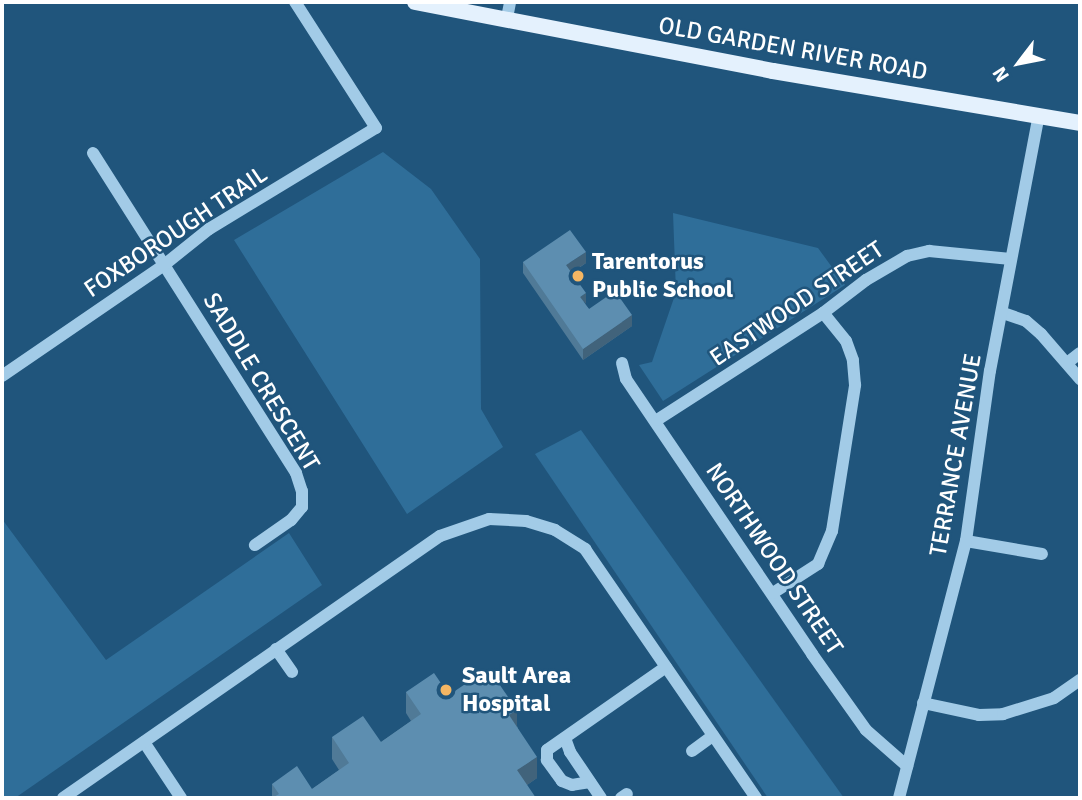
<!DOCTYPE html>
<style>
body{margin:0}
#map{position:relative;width:1082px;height:800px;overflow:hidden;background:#20557c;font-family:Signika,sans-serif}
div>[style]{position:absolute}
.green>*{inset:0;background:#2f6e99}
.minor>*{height:12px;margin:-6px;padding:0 6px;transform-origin:6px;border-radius:6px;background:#a2cbe7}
.major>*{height:16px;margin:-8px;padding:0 8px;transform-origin:8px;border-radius:8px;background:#e4f1fd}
.wall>*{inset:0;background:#507a97}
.shaded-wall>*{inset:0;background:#41637b}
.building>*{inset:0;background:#5d8eb0}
.dots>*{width:19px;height:19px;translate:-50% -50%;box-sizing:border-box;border:4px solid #20557c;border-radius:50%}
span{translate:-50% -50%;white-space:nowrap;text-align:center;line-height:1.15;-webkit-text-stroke:5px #20557c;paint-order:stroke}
.street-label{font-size:24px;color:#fff}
.poi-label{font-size:24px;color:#fff;font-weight:700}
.left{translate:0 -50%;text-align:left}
.frame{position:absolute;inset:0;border:4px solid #fff;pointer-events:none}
.north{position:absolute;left:984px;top:28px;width:70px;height:70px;-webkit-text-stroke:5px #20557c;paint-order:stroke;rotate:238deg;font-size:19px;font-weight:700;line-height:28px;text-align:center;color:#fff}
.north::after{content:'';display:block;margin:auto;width:24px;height:32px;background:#fff;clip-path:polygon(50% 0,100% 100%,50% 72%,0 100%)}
</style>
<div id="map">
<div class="green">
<div style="clip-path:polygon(383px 152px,431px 189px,480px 259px,481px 409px,503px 447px,407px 514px,234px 240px)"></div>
<div style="clip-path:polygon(673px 213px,818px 248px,845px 285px,663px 401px,639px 365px,652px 362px,676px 292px)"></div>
<div style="clip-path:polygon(581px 430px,844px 798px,768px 798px,535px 454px)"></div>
<div style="clip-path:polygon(2px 519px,106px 660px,289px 533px,322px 585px,15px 798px,2px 798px)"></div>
</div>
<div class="minor">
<div style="left:507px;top:18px;width:16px;rotate:-79deg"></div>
<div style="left:93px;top:153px;width:379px;rotate:57.6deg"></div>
<div style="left:296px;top:473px;width:19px;rotate:72deg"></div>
<div style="left:302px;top:491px;width:16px;rotate:90deg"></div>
<div style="left:302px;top:507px;width:17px;rotate:130deg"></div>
<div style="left:291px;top:520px;width:44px;rotate:145.2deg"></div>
<div style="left:1003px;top:313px;width:24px;rotate:19deg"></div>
<div style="left:1026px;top:321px;width:20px;rotate:41deg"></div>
<div style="left:1041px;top:334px;width:60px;rotate:49.1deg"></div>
<div style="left:622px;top:363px;width:16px;rotate:76deg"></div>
<div style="left:626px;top:379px;width:332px;rotate:55.9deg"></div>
<div style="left:812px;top:654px;width:93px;rotate:54.6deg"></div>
<div style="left:866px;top:730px;width:55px;rotate:41.3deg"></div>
<div style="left:1067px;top:363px;width:16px;rotate:-38deg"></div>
<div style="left:2px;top:376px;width:196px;rotate:-34.4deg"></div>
<div style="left:164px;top:265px;width:58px;rotate:-38.7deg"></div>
<div style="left:209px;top:229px;width:195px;rotate:-31.2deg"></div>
<div style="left:376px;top:128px;width:150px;rotate:-122.7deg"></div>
<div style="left:657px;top:420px;width:197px;rotate:-32.8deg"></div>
<div style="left:823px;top:313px;width:54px;rotate:-37.5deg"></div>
<div style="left:866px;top:280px;width:48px;rotate:-30.3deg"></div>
<div style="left:907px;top:256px;width:23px;rotate:-13deg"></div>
<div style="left:929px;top:251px;width:82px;rotate:5.6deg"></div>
<div style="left:966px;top:541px;width:77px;rotate:9.7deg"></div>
<div style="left:773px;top:593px;width:54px;rotate:-32.8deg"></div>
<div style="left:818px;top:564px;width:36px;rotate:-67deg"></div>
<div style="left:832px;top:531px;width:148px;rotate:-81deg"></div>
<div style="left:855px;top:385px;width:25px;rotate:-95deg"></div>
<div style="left:853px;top:360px;width:20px;rotate:-110deg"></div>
<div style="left:846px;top:341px;width:36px;rotate:-129deg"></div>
<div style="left:276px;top:649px;width:28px;rotate:55deg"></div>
<div style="left:923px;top:703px;width:57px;rotate:12.1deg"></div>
<div style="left:979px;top:715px;width:24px;rotate:-2deg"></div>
<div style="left:1003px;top:714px;width:53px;rotate:-17.4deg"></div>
<div style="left:1054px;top:698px;width:32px;rotate:-35deg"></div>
<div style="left:565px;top:738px;width:15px;rotate:70deg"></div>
<div style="left:570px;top:752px;width:55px;rotate:56deg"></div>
<div style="left:144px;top:742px;width:67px;rotate:56.5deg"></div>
<div style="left:692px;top:751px;width:26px;rotate:-36deg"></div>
<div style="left:590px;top:782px;width:18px;rotate:171deg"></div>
<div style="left:572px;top:785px;width:11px;rotate:-158deg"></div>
<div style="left:562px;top:781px;width:26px;rotate:-126deg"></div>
<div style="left:547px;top:760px;width:10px;rotate:-90deg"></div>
<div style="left:547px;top:750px;width:145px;rotate:-34.9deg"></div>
<div style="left:63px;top:798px;width:459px;rotate:-34.8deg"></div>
<div style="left:440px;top:536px;width:52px;rotate:-19.1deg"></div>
<div style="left:489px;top:519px;width:37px;rotate:3deg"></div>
<div style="left:526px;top:521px;width:30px;rotate:17deg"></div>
<div style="left:555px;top:530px;width:36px;rotate:32deg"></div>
<div style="left:585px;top:549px;width:302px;rotate:55.5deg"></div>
<div style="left:621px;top:798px;width:7px;rotate:-34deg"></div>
<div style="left:899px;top:798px;width:266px;rotate:-75.4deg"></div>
<div style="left:966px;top:541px;width:172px;rotate:-82deg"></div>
<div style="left:990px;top:371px;width:261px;rotate:-79.2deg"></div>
</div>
<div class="major">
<div style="left:415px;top:2px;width:365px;rotate:10.9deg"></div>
<div style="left:773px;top:71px;width:311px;rotate:9.6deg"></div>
</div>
<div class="wall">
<div style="clip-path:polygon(523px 262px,586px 263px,572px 273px,585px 304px,589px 309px,632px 326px,583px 360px,523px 273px)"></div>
<div style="clip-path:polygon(406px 692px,449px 695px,517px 726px,537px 778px,527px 785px,272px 798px,272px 784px,312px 789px,339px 770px,332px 759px,332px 737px,381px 742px,411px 721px,406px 713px)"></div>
</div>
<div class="shaded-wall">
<div style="clip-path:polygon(586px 252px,586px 263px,566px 276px,566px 265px)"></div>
<div style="clip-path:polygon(586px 293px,586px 304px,580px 297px)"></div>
<div style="clip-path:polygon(632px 315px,632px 326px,583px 360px,583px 349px)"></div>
<div style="clip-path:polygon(517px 710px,517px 732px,509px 715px)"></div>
<div style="clip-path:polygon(537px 757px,537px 778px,517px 792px,517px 770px)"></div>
</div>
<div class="building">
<div style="clip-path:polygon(570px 230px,586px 252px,566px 265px,586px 293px,580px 297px,589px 309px,615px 291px,632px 315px,583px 349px,523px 262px)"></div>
<div style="clip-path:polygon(483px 672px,490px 682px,495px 678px,517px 710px,509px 715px,537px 757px,517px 770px,536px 798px,272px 798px,279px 794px,272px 784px,297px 766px,312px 789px,349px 763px,332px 737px,363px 716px,381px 742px,421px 714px,406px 692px,434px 673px,449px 695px)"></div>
</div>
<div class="dots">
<div style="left:578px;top:276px;background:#f4b663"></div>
<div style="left:446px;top:690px;background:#f4b663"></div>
</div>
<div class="street-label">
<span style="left:793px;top:49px;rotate:10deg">OLD GARDEN RIVER ROAD</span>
<span style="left:176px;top:232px;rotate:-34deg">FOXBOROUGH TRAIL</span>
<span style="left:797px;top:304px;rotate:-34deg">EASTWOOD STREET</span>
<span style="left:261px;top:382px;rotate:59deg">SADDLE CRESCENT</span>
<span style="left:956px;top:455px;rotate:-80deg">TERRANCE AVENUE</span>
<span style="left:774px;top:559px;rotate:56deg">NORTHWOOD STREET</span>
</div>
<div class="poi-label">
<span class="left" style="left:592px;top:276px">Tarentorus<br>Public School</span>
<span class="left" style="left:462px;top:690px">Sault Area<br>Hospital</span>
</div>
<div class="frame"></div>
<div class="north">N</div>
</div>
